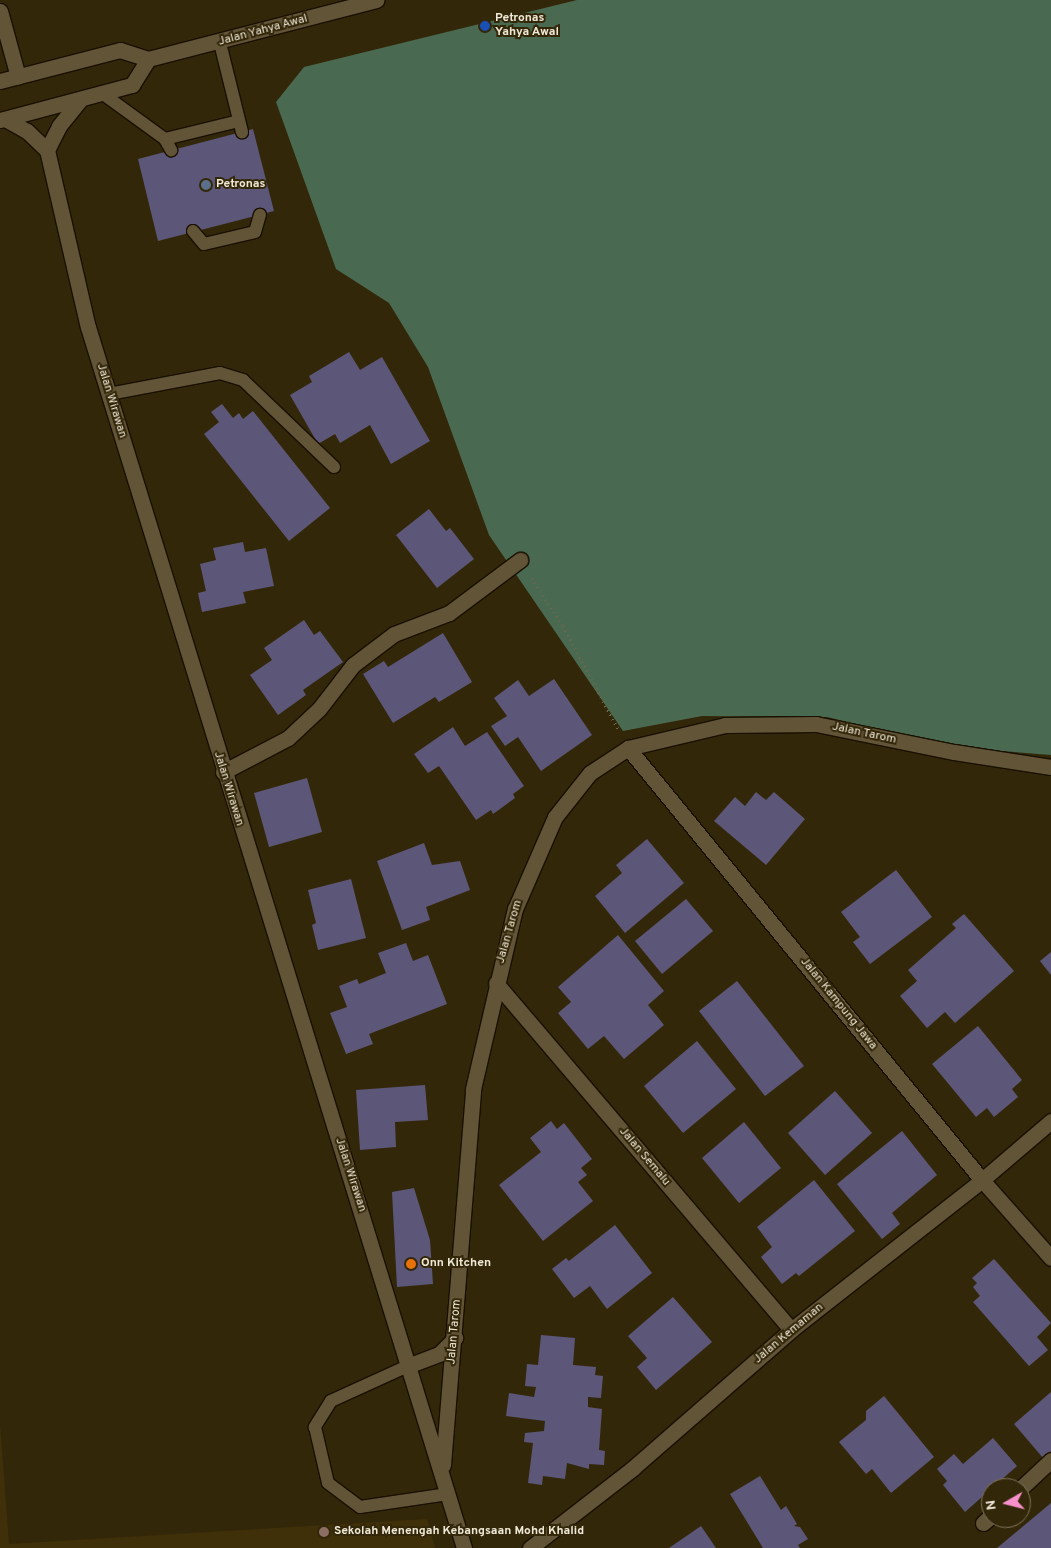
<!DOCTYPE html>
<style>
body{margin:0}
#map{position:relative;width:1051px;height:1548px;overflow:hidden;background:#332709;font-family:Overpass,sans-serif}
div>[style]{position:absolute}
.built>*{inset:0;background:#403009}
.forest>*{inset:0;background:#496a51}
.building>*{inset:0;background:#5c5778}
.path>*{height:3px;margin-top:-1.5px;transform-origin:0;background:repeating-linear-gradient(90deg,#70664c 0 1px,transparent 0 5px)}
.roads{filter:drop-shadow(1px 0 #191000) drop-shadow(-1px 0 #191000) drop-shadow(0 1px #191000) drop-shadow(0 -1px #191000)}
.lane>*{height:12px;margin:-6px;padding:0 6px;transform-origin:6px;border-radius:6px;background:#625437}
.street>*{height:15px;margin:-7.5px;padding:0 7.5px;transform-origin:7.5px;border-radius:7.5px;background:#625437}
.secondary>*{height:15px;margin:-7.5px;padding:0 7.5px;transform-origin:7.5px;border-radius:7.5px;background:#625437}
.dots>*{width:14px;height:14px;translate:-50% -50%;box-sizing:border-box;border:2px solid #332709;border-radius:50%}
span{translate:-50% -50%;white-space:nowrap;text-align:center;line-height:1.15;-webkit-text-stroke:4px #332709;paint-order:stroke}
.poi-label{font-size:12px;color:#f0e8d7;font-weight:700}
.left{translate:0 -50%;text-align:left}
.street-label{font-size:12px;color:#f0e8d7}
.north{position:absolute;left:981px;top:1478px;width:50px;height:50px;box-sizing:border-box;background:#332709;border:1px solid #7f745b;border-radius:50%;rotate:262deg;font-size:14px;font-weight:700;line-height:20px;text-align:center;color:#f0e8d7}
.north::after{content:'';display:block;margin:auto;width:18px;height:22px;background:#f890cc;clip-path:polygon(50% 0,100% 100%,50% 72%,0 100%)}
</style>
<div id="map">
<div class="built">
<div style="clip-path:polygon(0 1424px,9px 1544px,427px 1519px,435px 1548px,0 1548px)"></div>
</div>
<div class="forest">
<div style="clip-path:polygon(577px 0,1051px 0,1051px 755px,951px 747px,827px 717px,702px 716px,623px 731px,489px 535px,428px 367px,389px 303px,336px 269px,276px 102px,304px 67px)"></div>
</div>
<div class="building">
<div style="clip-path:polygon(253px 129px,274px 211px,158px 241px,138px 159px)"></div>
<div style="clip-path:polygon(349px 352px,360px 370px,382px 357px,430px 441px,391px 464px,370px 425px,340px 443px,335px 434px,318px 444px,290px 395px,312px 382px,309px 376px)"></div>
<div style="clip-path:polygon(222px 404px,233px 418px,239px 413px,243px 419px,253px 411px,330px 508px,289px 541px,204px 434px,219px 422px,211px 412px)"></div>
<div style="clip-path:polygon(429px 509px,446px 531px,450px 528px,474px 559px,437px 588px,396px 535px)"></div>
<div style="clip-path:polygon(243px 542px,245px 552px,266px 548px,274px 586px,243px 592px,246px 603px,202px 612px,198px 593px,206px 591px,200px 564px,216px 560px,213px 548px)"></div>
<div style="clip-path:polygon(304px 620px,314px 635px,320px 631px,343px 662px,303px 690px,306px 695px,278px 715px,250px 675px,272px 660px,264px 648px)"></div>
<div style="clip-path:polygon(443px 633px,472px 682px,439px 702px,435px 697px,393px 723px,363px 674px,384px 661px,388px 667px)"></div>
<div style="clip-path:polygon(554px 679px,592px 735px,541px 771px,518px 737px,505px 746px,491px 726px,507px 716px,494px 698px,518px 680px,529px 696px)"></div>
<div style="clip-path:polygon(453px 727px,465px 746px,487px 732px,524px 786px,513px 794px,515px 798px,493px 814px,491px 810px,476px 820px,439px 766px,428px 773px,414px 754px)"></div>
<div style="clip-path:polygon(307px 778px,322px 832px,269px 847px,254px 793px)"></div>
<div style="clip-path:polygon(756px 792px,766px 800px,774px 792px,805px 819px,766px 865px,714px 821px,735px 797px,745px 806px)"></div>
<div style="clip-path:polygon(647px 839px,684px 883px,625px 933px,595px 896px,622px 873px,616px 865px)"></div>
<div style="clip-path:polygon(424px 843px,432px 865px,460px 861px,470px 890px,426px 907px,430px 920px,402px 930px,377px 861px)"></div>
<div style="clip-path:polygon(896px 870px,932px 917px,870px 964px,853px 942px,860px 937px,841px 912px)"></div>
<div style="clip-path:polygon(351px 879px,366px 938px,318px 950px,312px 925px,316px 923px,308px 890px)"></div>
<div style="clip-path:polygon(686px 899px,713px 931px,662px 974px,635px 941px)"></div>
<div style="clip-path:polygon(964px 914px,1014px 971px,955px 1023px,945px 1012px,927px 1028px,900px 996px,917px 981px,908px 970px,956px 928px,952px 924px)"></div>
<div style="clip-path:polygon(618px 935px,664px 991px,648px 1005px,664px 1025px,624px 1059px,604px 1036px,588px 1049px,558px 1013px,571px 1002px,558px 987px)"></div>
<div style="clip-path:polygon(406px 943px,413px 961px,428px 955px,447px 1004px,369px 1034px,373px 1044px,346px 1054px,330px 1013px,347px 1007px,339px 986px,357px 979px,359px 984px,386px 973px,378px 953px)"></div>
<div style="clip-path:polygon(1051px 952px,1051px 975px,1040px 961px)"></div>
<div style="clip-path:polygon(737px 981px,804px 1066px,765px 1096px,699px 1011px)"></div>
<div style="clip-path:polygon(978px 1026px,1022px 1080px,1012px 1089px,1018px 1097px,994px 1117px,987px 1108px,976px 1117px,932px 1064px)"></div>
<div style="clip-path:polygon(697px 1041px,736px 1089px,683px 1133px,644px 1086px)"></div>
<div style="clip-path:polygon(425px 1085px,428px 1120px,395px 1122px,396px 1147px,360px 1150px,356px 1090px)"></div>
<div style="clip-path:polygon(835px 1091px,872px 1133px,825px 1175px,788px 1133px)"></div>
<div style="clip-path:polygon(551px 1121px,557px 1129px,564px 1123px,592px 1159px,581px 1168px,587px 1175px,578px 1182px,593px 1201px,543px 1241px,499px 1185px,541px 1152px,530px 1138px)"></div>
<div style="clip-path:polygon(744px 1122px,781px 1168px,739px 1203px,702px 1158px)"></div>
<div style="clip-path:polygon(902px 1131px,937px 1175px,892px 1213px,900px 1224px,882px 1239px,837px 1184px)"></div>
<div style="clip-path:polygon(814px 1180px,855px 1231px,799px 1276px,796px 1273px,782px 1284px,761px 1257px,772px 1247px,757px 1227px)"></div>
<div style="clip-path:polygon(414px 1188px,430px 1240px,433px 1284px,397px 1287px,392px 1192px)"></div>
<div style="clip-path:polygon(615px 1225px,652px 1273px,607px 1309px,590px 1286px,574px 1298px,552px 1269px,566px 1258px,569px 1261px)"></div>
<div style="clip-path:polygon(994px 1259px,1051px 1323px,1037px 1337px,1048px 1350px,1029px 1366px,973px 1302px,980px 1296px,973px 1287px,977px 1283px,972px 1278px)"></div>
<div style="clip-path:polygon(673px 1297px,712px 1342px,656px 1390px,637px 1367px,647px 1358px,628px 1336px)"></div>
<div style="clip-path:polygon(541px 1335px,575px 1338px,573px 1365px,596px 1367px,595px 1375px,603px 1376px,601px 1398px,588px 1397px,588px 1407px,602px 1409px,599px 1450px,605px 1451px,604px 1465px,589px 1464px,589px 1469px,567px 1463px,565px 1479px,543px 1476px,542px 1485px,528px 1483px,533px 1443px,524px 1442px,525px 1433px,544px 1431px,545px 1421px,506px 1416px,509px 1393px,534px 1397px,536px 1387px,525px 1386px,527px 1364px,538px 1365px)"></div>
<div style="clip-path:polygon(1051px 1392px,1051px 1451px,1043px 1458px,1014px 1424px)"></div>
<div style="clip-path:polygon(884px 1396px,934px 1457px,891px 1493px,872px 1469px,866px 1474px,839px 1442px,866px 1420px,866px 1411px)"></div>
<div style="clip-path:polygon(993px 1438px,1017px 1466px,965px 1512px,943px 1485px,947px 1481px,937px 1469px,954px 1454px,963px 1464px)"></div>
<div style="clip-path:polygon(760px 1476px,781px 1510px,786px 1506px,797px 1524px,794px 1526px,800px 1527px,808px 1539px,798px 1545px,800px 1548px,763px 1548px,730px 1494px)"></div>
<div style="clip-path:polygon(1051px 1503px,1051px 1548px,997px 1548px)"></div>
<div style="clip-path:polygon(701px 1526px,716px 1548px,669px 1548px)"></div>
</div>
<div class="path">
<div style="left:532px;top:578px;width:57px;rotate:57.1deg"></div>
<div style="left:563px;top:626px;width:117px;rotate:61.9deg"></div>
</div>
<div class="roads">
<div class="lane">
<div style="left:220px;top:43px;width:92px;rotate:76.1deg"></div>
<div style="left:103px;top:94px;width:77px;rotate:36deg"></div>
<div style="left:165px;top:139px;width:13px;rotate:61deg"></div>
<div style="left:165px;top:139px;width:76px;rotate:-13.7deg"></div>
<div style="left:193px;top:231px;width:17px;rotate:50deg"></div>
<div style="left:204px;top:244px;width:52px;rotate:-13.2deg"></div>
<div style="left:255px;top:232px;width:18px;rotate:-74deg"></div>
<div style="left:109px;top:394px;width:113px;rotate:-10.7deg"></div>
<div style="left:220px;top:373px;width:24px;rotate:17deg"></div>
<div style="left:243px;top:380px;width:126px;rotate:43.7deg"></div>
<div style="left:410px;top:1365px;width:87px;rotate:155.5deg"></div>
<div style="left:331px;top:1401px;width:31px;rotate:122deg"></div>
<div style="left:315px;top:1427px;width:57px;rotate:76.9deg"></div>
<div style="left:328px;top:1483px;width:40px;rotate:37deg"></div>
<div style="left:360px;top:1507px;width:89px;rotate:-8.4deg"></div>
</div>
<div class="street">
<div style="left:0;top:11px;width:68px;rotate:74.7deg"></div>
<div style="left:5px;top:119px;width:25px;rotate:29deg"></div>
<div style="left:27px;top:131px;width:28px;rotate:44deg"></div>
<div style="left:47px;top:150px;width:182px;rotate:77deg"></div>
<div style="left:88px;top:327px;width:1278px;rotate:72.88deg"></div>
<div style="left:47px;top:150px;width:27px;rotate:-63deg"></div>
<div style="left:59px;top:126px;width:35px;rotate:-51deg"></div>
<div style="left:628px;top:748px;width:559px;rotate:50.67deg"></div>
<div style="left:982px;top:1180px;width:104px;rotate:48.5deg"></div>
<div style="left:223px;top:772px;width:73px;rotate:-27.6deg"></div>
<div style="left:288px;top:738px;width:42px;rotate:-43.1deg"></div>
<div style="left:319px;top:709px;width:56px;rotate:-52.3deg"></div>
<div style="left:353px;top:665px;width:51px;rotate:-37.1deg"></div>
<div style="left:394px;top:634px;width:59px;rotate:-20.9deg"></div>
<div style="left:449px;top:613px;width:89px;rotate:-36.7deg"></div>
<div style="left:496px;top:983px;width:455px;rotate:49.6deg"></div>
<div style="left:410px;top:1365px;width:31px;rotate:-21deg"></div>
<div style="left:439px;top:1354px;width:23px;rotate:-45deg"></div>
<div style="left:443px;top:1465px;width:377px;rotate:-85.4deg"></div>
<div style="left:473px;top:1089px;width:185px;rotate:-76.9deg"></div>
<div style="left:515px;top:909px;width:100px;rotate:-66.5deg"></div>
<div style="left:555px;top:817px;width:56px;rotate:-51.5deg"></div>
<div style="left:590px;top:773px;width:45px;rotate:-33.3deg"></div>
<div style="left:628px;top:748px;width:100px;rotate:-13.3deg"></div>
<div style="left:725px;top:725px;width:91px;rotate:-0.6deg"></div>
<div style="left:816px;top:724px;width:141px;rotate:11.5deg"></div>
<div style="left:954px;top:752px;width:98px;rotate:8.8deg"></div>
<div style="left:1021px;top:1488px;width:41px;rotate:-43deg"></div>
<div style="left:983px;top:1523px;width:11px;rotate:-41deg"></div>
<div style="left:530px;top:1548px;width:130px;rotate:-37.8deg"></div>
<div style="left:633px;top:1468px;width:210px;rotate:-41.1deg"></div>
<div style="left:791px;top:1330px;width:243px;rotate:-38.1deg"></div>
<div style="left:982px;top:1180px;width:91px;rotate:-40.5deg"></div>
</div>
<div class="secondary">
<div style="left:0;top:81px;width:124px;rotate:-14.5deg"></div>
<div style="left:120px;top:50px;width:29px;rotate:18deg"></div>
<div style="left:148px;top:59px;width:236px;rotate:-14.5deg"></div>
<div style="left:0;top:120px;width:137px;rotate:-14.9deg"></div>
<div style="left:132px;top:85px;width:31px;rotate:-58deg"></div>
</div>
</div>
<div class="dots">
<div style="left:485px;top:26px;background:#1a4fb4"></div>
<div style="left:206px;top:185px;background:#5c6f8a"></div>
<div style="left:411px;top:1264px;background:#e8710a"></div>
<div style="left:324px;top:1532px;background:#8d6e63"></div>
</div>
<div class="poi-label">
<span class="left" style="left:495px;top:26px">Petronas<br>Yahya Awal</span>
<span class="left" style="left:216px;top:185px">Petronas</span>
<span class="left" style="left:421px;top:1264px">Onn Kitchen</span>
<span class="left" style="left:334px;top:1532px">Sekolah Menengah Kebangsaan Mohd Khalid</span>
</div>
<div class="street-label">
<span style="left:263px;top:31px;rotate:-15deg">Jalan Yahya Awal</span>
<span style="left:111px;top:401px;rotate:73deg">Jalan Wirawan</span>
<span style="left:864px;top:734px;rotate:12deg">Jalan Tarom</span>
<span style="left:228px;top:789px;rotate:73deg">Jalan Wirawan</span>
<span style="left:510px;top:932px;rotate:-74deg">Jalan Tarom</span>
<span style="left:838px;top:1004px;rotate:51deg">Jalan Kampung Jawa</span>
<span style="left:644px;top:1157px;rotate:50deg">Jalan Semalu</span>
<span style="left:350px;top:1175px;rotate:72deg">Jalan Wirawan</span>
<span style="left:455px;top:1332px;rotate:-85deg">Jalan Tarom</span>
<span style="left:789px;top:1334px;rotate:-40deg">Jalan Kemaman</span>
</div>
<div class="north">N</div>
</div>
